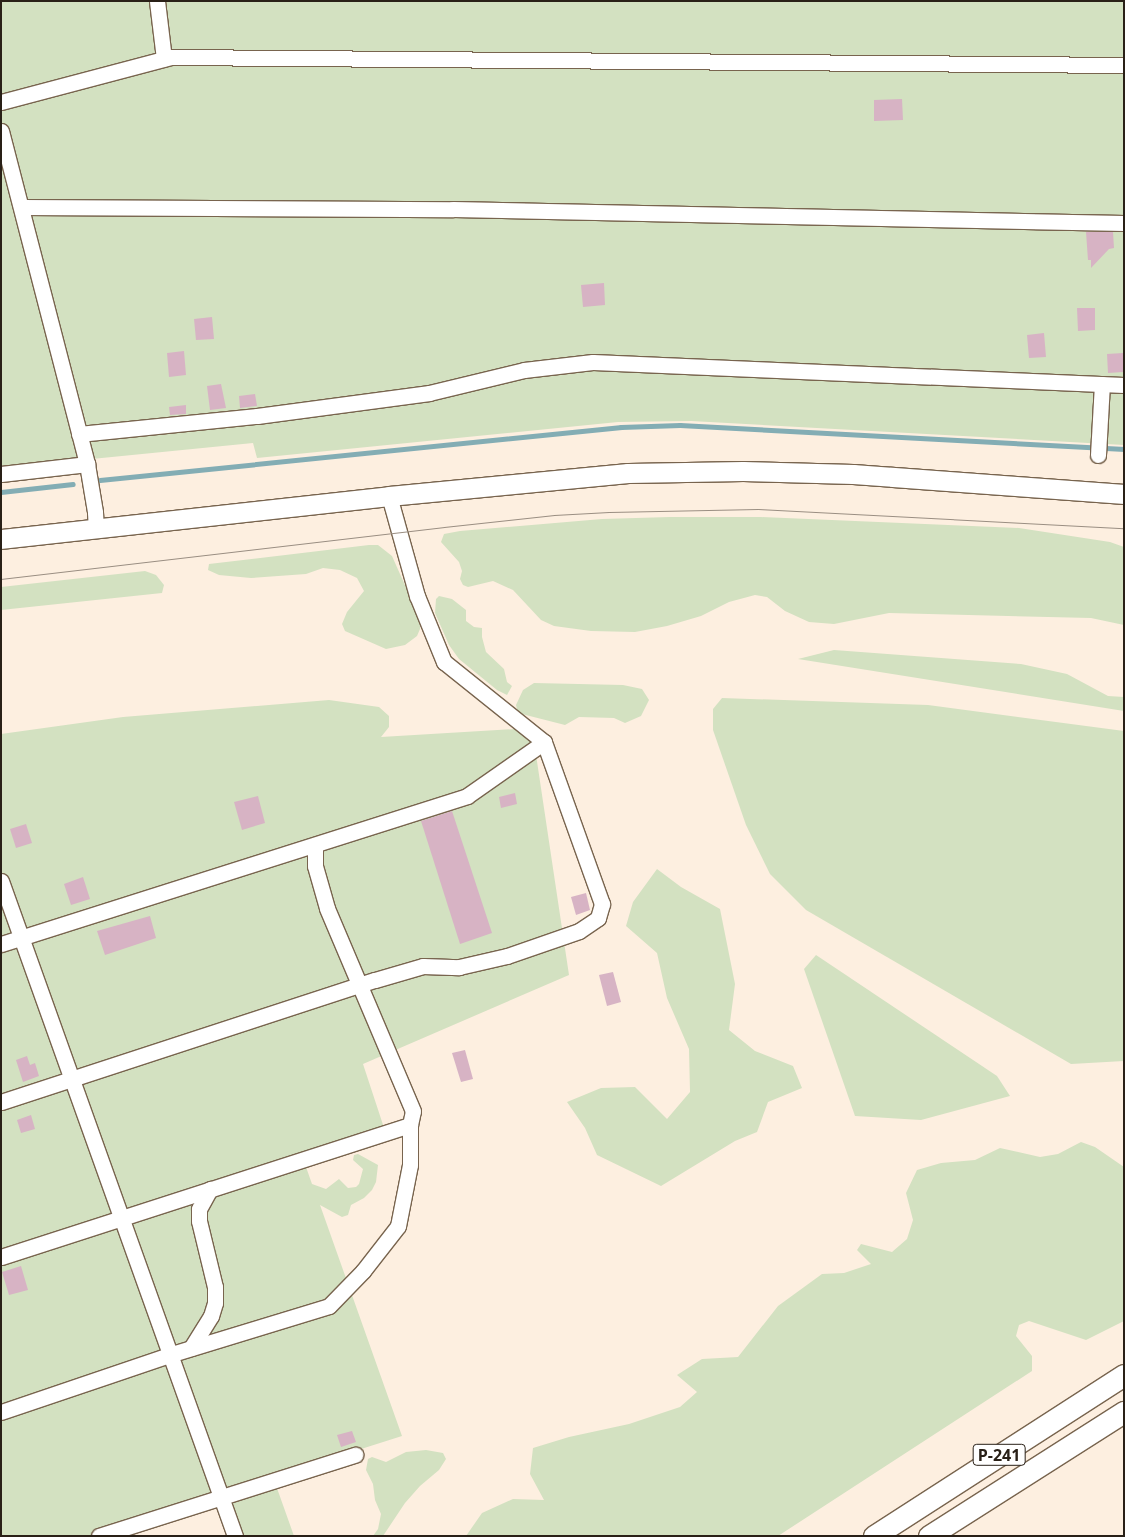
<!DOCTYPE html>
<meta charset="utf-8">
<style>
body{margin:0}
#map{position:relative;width:1125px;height:1537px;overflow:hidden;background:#fdefe0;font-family:"Open Sans",sans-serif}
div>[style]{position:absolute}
.green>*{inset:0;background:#d3e1c1}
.stream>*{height:4.5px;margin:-2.25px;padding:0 2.25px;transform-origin:2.25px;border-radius:2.25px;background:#83adb4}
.building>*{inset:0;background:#d7b3c4}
.roads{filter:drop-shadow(1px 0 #78644e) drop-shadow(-1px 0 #78644e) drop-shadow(0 1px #78644e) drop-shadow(0 -1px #78644e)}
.minor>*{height:15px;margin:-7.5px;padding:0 7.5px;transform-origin:7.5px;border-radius:7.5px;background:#fff}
.major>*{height:19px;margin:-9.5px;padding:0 9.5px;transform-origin:9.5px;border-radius:9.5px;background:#fff}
.highway>*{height:21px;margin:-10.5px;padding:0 10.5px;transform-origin:10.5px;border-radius:10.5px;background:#fff}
.tram>*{height:1px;margin:-0.5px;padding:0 0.5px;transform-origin:0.5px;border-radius:0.5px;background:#9a8e82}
span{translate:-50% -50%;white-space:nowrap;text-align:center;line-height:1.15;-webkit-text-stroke:4px #fff;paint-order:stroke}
.shield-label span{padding:1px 4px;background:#fff;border:1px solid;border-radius:4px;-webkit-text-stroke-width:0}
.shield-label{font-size:16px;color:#292017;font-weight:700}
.frame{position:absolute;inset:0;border:2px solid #292017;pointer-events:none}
</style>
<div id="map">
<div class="green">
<div style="clip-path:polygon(1px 1px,1124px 1px,1124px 445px,691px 421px,618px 422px,257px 458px,253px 443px,1px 468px)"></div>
<div style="clip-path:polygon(670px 517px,761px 517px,1019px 528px,1110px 542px,1124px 547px,1124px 625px,1091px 618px,889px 613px,834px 624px,809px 622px,785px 611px,767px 597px,755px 595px,729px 602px,701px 616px,667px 626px,635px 632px,591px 631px,554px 626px,541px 620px,513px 590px,493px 581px,468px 587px,463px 585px,460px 579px,462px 571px,459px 562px,441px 542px,444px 534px,460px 531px,602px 519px)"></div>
<div style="clip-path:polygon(369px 545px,378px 545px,392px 556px,420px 619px,420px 629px,417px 636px,405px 645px,386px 649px,345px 631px,342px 624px,347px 612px,364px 591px,357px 578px,340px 570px,323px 568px,306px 574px,251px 578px,219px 575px,208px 570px,209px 564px)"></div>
<div style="clip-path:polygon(145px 571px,156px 575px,164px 585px,162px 593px,1px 610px,1px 587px)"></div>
<div style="clip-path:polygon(439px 596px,452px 599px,466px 610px,466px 621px,474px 627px,482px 628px,482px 637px,486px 652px,504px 669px,507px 682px,512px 686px,507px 695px,497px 690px,459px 659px,449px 645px,435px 613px,436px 599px)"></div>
<div style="clip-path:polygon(834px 650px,1021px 664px,1067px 674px,1108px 696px,1124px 697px,1124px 711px,798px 659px)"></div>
<div style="clip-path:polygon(534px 683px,623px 685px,642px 689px,649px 700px,641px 716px,625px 723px,614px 718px,579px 717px,565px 725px,518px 713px,516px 705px,523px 690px)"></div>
<div style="clip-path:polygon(722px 698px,928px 705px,1124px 731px,1124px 1061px,1071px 1064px,806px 910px,770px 874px,746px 825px,713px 730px,713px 709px)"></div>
<div style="clip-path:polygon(329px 700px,379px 707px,389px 716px,389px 727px,381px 737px,532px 728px,569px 975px,363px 1064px,388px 1140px,306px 1167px,312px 1184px,326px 1189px,339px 1179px,348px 1188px,356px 1187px,359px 1184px,363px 1169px,353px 1160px,354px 1155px,358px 1154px,378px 1165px,376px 1182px,372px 1190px,364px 1198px,351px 1205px,348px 1215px,342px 1217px,320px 1205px,402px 1436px,273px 1477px,294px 1536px,241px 1536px,228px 1500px,123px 1536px,1px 1536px,1px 734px,123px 717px)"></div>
<div style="clip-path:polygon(657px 869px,681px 887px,720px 909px,735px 984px,729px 1030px,755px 1051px,793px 1066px,802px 1088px,768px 1102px,757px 1132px,735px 1141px,661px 1186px,597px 1155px,585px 1128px,567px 1102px,601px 1088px,635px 1087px,667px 1119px,690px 1092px,689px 1049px,667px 998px,657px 953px,626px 926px,633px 902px)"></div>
<div style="clip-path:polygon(816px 955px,997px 1076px,1010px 1096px,921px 1120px,855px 1116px,804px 969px)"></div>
<div style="clip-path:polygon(1081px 1142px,1095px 1147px,1124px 1167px,1124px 1321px,1086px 1340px,1029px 1321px,1019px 1325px,1016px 1336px,1032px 1356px,1032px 1371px,778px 1536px,466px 1536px,482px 1513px,513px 1499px,544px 1500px,530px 1474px,533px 1448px,569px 1437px,629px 1424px,680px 1407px,697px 1392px,677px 1375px,702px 1359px,738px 1357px,778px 1306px,822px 1274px,844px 1273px,871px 1264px,857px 1250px,861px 1244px,892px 1252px,907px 1239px,913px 1220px,906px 1193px,917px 1170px,941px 1163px,975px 1160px,1000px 1148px,1040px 1157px,1058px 1154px)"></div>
<div style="clip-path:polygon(426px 1450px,443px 1453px,446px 1459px,439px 1470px,420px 1486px,405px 1503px,383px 1536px,373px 1536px,378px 1529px,381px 1514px,375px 1500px,373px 1484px,366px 1470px,368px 1459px,372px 1457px,386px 1462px,406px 1452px)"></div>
</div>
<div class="stream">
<div style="left:100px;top:480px;width:524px;rotate:-5.81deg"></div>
<div style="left:621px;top:427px;width:59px;rotate:-1.9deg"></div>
<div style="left:680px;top:425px;width:445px;rotate:3.1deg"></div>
<div style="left:1px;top:492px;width:72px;rotate:-6.3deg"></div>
</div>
<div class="building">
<div style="clip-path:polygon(902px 99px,903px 120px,874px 121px,874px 100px)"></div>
<div style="clip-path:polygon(1086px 232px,1113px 232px,1114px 248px,1109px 249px,1091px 268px,1091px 260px,1088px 260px)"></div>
<div style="clip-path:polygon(604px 283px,605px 305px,583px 307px,581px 285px)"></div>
<div style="clip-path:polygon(1077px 308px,1095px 308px,1095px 330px,1078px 331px)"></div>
<div style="clip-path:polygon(212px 317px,214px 339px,196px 340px,194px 319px)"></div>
<div style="clip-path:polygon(1044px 333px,1046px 357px,1029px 358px,1027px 335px)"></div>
<div style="clip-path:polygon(184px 351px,186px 375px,169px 377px,167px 353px)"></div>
<div style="clip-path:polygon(1123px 353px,1123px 372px,1108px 373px,1107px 354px)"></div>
<div style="clip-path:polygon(221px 384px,226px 408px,210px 410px,207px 386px)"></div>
<div style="clip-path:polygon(255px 394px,257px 406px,240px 408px,239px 396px)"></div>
<div style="clip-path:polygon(186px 405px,186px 414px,170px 415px,169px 407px)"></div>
<div style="clip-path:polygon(515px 793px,517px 804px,501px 808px,499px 797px)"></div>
<div style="clip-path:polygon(258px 796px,265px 823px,242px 830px,234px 802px)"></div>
<div style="clip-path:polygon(452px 811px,492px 933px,460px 944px,421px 821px)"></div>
<div style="clip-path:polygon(26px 824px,32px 843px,16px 848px,10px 829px)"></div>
<div style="clip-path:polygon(83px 877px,90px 899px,71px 905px,64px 884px)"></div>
<div style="clip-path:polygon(586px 893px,590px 910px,576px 915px,571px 897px)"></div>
<div style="clip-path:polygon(150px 916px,156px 938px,105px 955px,97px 931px)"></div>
<div style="clip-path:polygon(613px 972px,621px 1002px,607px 1006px,599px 975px)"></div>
<div style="clip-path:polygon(465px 1050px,473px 1079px,461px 1082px,452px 1053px)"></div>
<div style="clip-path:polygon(27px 1056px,30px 1065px,35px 1063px,39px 1076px,23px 1082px,16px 1060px)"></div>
<div style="clip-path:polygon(31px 1115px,35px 1129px,21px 1133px,17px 1120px)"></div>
<div style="clip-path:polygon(21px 1266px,28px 1290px,9px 1295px,2px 1272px)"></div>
<div style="clip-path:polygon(352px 1431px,356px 1442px,341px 1447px,337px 1435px)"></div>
</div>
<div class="roads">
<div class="minor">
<div style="left:157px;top:1px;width:58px;rotate:83.1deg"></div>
<div style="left:1px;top:102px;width:176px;rotate:-14.8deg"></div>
<div style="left:171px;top:57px;width:953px;rotate:0.48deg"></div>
<div style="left:1px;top:131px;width:344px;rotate:75.5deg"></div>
<div style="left:87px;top:464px;width:49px;rotate:80.5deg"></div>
<div style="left:95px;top:512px;width:17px;rotate:87deg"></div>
<div style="left:22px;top:207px;width:431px;rotate:0.3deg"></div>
<div style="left:453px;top:209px;width:671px;rotate:1.2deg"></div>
<div style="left:79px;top:434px;width:179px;rotate:-5.8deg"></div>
<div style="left:257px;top:416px;width:174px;rotate:-7.6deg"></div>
<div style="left:429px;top:393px;width:98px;rotate:-13.6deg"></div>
<div style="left:524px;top:370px;width:69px;rotate:-6.6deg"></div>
<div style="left:593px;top:362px;width:531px;rotate:2.48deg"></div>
<div style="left:1098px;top:455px;width:71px;rotate:-86.8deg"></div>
<div style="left:1px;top:474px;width:87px;rotate:-6.6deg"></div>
<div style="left:1px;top:881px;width:696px;rotate:70.34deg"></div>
<div style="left:1px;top:944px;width:489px;rotate:-17.6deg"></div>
<div style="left:467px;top:796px;width:94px;rotate:-35deg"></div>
<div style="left:544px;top:742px;width:128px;rotate:-141.3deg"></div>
<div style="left:444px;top:662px;width:71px;rotate:-112.2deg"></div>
<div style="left:417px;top:596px;width:104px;rotate:-105.6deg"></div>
<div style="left:1px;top:1102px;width:393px;rotate:-18.1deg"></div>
<div style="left:375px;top:980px;width:50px;rotate:-16.3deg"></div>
<div style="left:423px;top:966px;width:36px;rotate:2deg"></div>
<div style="left:459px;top:967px;width:49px;rotate:-12.9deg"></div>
<div style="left:507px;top:956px;width:76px;rotate:-19.1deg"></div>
<div style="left:579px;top:931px;width:23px;rotate:-34deg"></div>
<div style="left:598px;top:918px;width:15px;rotate:-74deg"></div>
<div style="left:602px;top:904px;width:172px;rotate:-109.7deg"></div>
<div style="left:1px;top:1257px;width:430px;rotate:-17.9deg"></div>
<div style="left:191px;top:1348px;width:38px;rotate:-58deg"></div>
<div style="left:211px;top:1316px;width:14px;rotate:-73deg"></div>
<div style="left:215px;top:1303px;width:16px;rotate:-90deg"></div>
<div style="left:215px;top:1287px;width:68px;rotate:-103.6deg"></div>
<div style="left:199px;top:1221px;width:12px;rotate:-90deg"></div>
<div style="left:199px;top:1209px;width:23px;rotate:-61deg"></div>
<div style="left:1px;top:1412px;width:181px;rotate:-18.7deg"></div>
<div style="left:172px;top:1354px;width:164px;rotate:-17deg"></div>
<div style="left:329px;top:1306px;width:49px;rotate:-45.8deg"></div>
<div style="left:363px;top:1271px;width:57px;rotate:-52.1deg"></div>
<div style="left:398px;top:1226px;width:62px;rotate:-78.9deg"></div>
<div style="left:410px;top:1165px;width:40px;rotate:-90deg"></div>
<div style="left:410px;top:1125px;width:14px;rotate:-78deg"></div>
<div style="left:413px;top:1111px;width:220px;rotate:-113deg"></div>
<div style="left:327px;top:908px;width:44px;rotate:-105.9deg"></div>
<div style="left:315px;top:866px;width:21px;rotate:-90deg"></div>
<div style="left:99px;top:1536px;width:269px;rotate:-17.6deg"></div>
</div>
<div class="major">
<div style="left:1px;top:539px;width:390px;rotate:-6.3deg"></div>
<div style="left:389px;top:496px;width:240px;rotate:-5.5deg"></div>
<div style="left:628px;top:473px;width:115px;rotate:-1deg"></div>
<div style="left:743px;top:471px;width:110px;rotate:1.6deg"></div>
<div style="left:853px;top:474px;width:272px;rotate:4.2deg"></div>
</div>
<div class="highway">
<div style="left:874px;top:1536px;width:297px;rotate:-32.8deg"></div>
<div style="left:929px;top:1536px;width:231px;rotate:-32.5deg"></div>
</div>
</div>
<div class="tram">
<div style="left:1px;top:579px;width:446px;rotate:-6.7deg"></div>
<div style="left:444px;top:527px;width:111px;rotate:-6.2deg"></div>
<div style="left:554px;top:515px;width:55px;rotate:-3.1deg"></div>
<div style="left:609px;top:512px;width:149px;rotate:-1.2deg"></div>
<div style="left:758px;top:509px;width:366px;rotate:3deg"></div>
</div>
<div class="shield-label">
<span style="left:999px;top:1455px">Р-241</span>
</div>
<div class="frame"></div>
</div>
